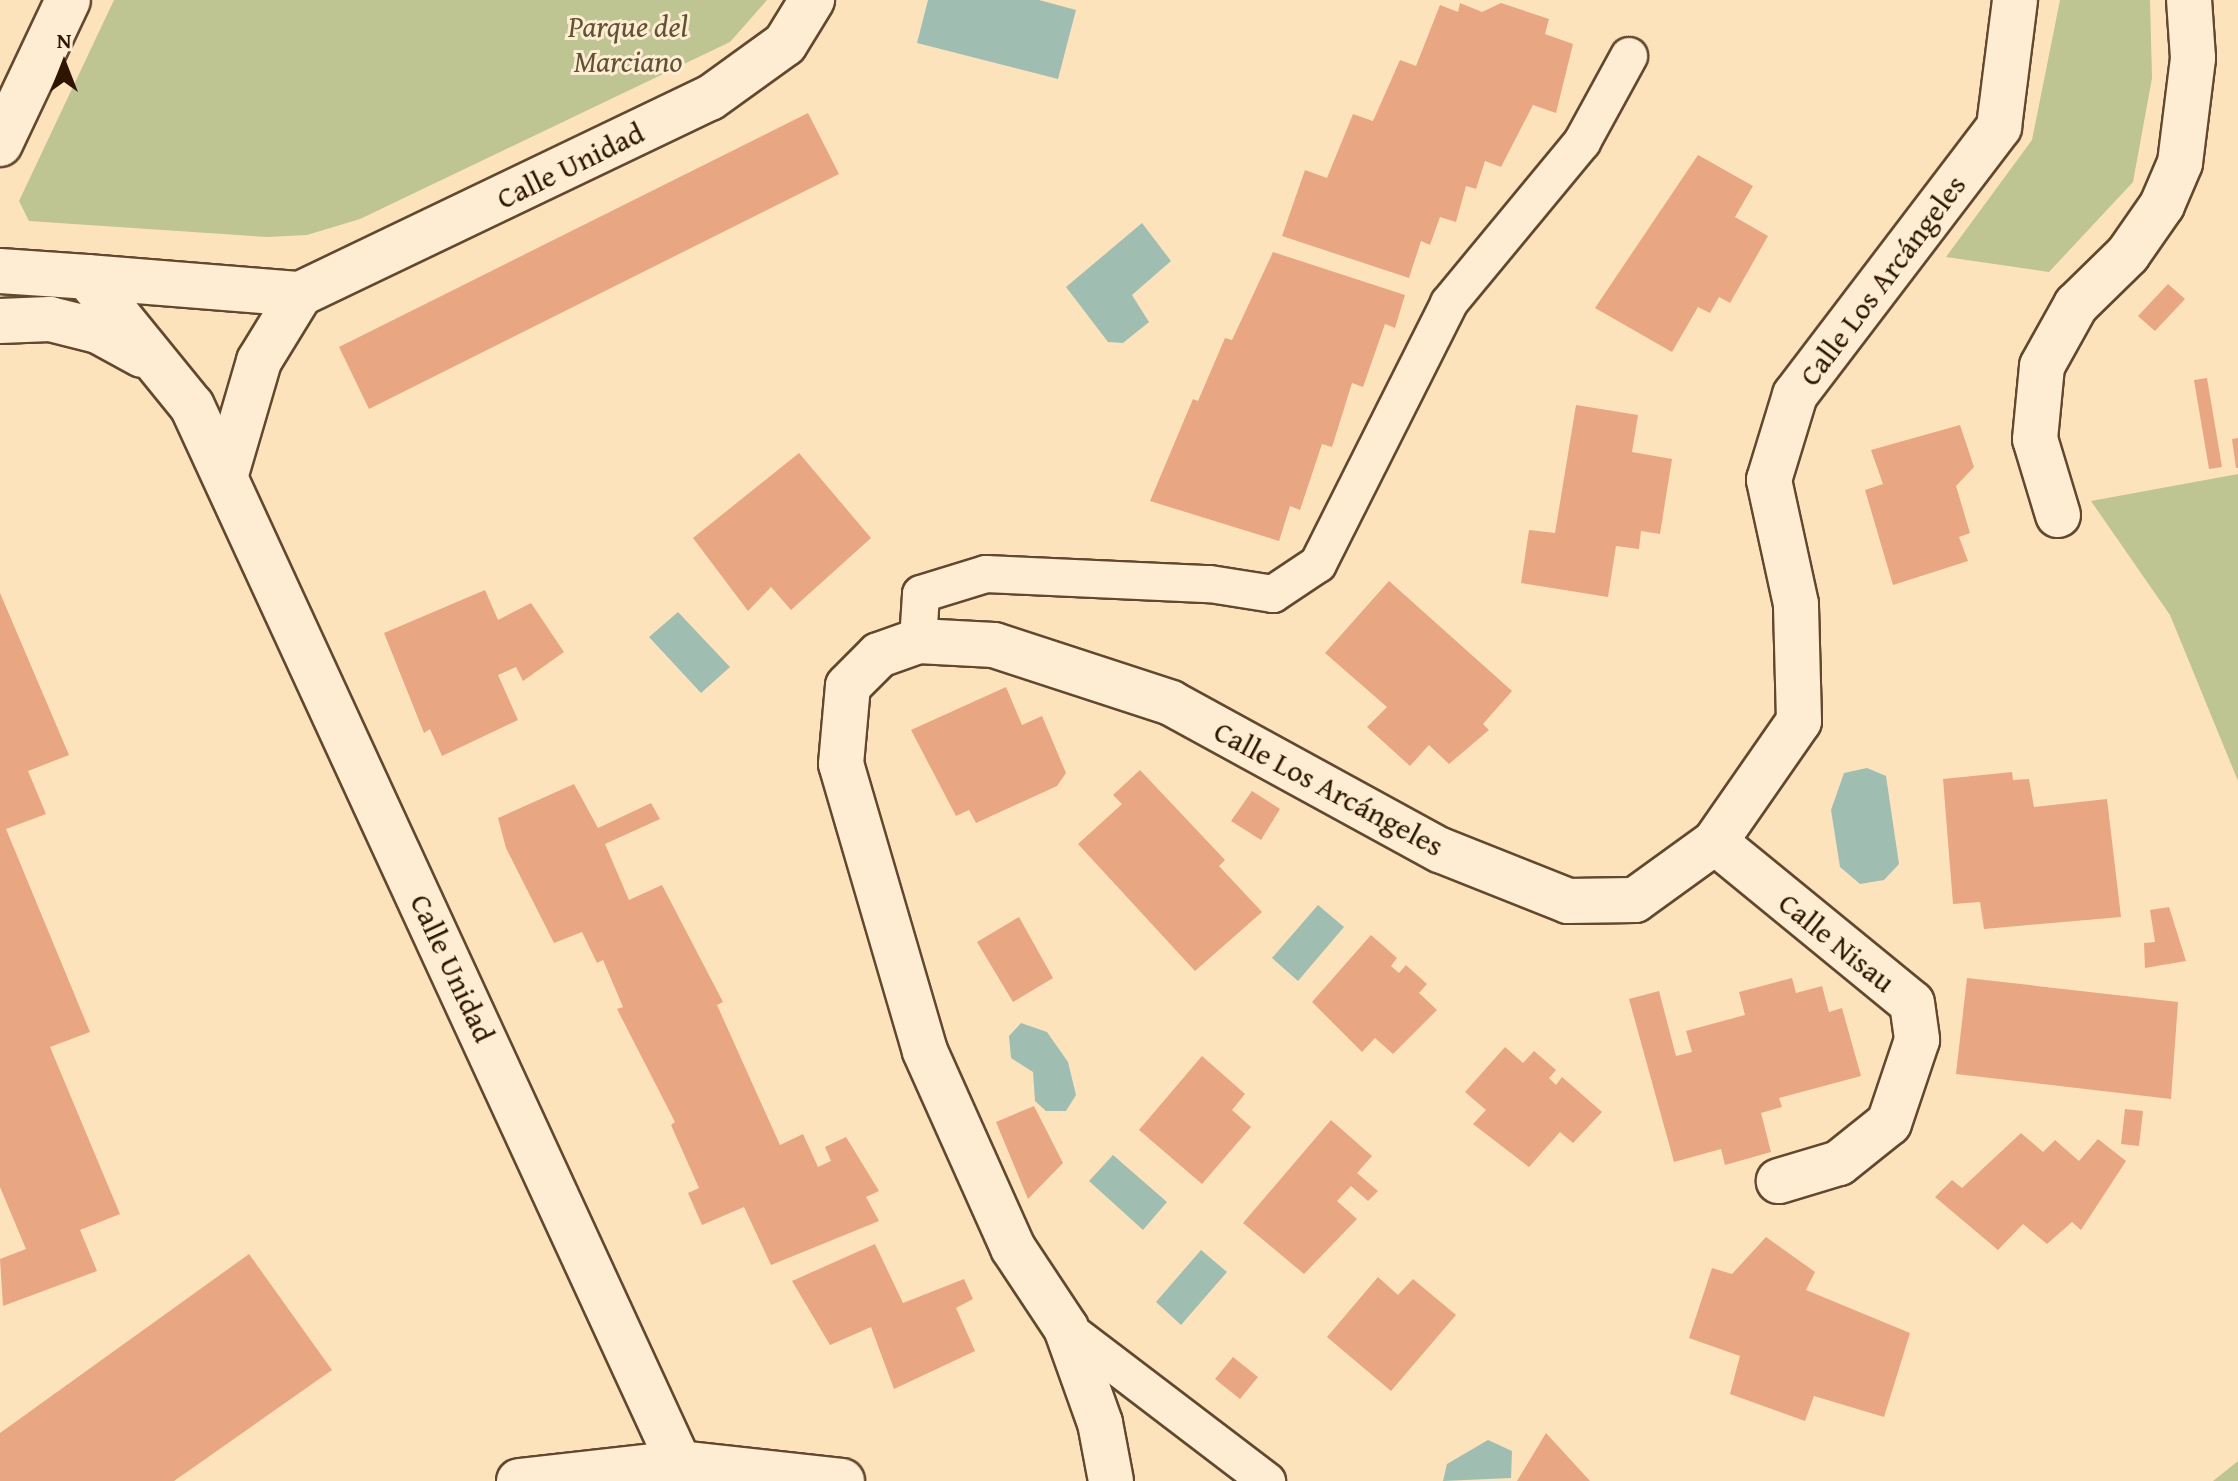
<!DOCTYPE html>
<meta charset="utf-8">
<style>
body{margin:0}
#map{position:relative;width:2238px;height:1481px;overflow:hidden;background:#fde3bc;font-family:"Gentium Book Plus",serif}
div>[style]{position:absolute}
.green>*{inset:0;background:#bec492}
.water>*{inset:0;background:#9fbeb1}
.building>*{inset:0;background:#e8a683}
.roads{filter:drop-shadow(2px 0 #62482f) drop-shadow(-2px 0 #62482f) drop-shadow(0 2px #62482f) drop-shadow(0 -2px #62482f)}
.service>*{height:36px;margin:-18px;padding:0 18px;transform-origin:18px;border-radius:18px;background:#feedd3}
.minor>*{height:44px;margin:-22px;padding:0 22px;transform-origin:22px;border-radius:22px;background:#feedd3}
.tertiary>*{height:44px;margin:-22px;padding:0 22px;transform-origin:22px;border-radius:22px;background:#feedd3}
.secondary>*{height:44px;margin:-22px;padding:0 22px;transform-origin:22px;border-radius:22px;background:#feedd3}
span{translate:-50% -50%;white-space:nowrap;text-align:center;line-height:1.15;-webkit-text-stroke:6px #feedd3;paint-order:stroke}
.park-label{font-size:30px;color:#615233;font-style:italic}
.street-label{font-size:30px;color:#2f1400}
.north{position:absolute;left:24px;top:24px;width:80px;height:80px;-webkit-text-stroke:6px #feedd3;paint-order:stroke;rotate:0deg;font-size:22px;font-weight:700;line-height:32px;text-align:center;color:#2f1400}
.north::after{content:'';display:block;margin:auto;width:28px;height:36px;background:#2f1400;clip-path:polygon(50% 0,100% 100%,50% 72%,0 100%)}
</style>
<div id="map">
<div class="green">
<div style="clip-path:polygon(114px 0,767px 0,730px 42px,360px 219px,307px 235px,267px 237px,29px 221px,19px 201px)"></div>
<div style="clip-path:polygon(2060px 0,2150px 0,2152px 78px,2133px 182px,2049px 272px,1946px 257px,2032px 140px)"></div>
<div style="clip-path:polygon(2238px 474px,2238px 781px,2170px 615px,2091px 501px)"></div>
<div style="clip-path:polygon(2238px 1461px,2238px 1481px,2213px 1481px)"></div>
</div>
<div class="water">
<div style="clip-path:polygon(928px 0,1039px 0,1076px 10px,1058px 79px,917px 43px)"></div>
<div style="clip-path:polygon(1142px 223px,1171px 261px,1132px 295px,1149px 322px,1123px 343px,1108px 342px,1066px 287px)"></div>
<div style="clip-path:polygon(678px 612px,730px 667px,701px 693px,649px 637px)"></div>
<div style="clip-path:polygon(1867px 768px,1886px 776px,1899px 864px,1884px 880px,1860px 884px,1840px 867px,1831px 810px,1844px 773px)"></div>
<div style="clip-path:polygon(1318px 905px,1344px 927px,1298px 981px,1272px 958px)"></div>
<div style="clip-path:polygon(1021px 1023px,1047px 1032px,1068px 1062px,1076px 1095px,1066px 1111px,1046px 1111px,1035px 1101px,1033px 1072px,1011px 1058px,1009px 1036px)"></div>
<div style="clip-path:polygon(1113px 1155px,1167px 1202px,1143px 1230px,1089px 1181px)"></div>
<div style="clip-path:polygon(1201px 1250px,1227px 1272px,1181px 1325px,1156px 1302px)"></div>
<div style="clip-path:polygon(1488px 1440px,1512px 1451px,1511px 1478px,1443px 1481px,1447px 1464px)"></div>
</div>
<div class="building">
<div style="clip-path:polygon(1460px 3px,1482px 12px,1501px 3px,1549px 19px,1545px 34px,1573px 44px,1556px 113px,1533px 105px,1501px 167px,1485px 161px,1476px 189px,1466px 186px,1456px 222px,1440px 217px,1430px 245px,1421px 241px,1409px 278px,1282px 236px,1305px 170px,1327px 178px,1353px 114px,1373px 121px,1400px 60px,1416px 66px,1440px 5px,1458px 12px)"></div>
<div style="clip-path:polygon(808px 113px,839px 174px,369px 409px,339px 347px)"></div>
<div style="clip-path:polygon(1698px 155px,1753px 186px,1735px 217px,1768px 236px,1730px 303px,1719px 297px,1710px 313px,1698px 307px,1672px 352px,1595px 308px)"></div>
<div style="clip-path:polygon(1273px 252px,1405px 295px,1395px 328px,1385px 324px,1363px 387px,1352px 383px,1332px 447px,1322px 444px,1300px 510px,1290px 506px,1279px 541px,1150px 501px,1193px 399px,1198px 401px,1225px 338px,1232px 340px)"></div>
<div style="clip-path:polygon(2168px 284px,2185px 299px,2155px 331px,2138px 316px)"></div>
<div style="clip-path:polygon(2207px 378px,2222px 467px,2209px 469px,2194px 380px)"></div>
<div style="clip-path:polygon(1576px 405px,1638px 415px,1632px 452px,1672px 459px,1660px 534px,1641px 531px,1639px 549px,1616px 546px,1608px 597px,1521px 583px,1529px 530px,1555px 533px)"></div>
<div style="clip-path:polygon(1960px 425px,1974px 467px,1956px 486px,1970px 533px,1959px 537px,1968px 561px,1893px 585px,1865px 490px,1883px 484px,1871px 450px)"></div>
<div style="clip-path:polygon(2238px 438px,2238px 468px,2236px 468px,2232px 439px)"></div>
<div style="clip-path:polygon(799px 453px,871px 538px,791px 610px,771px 587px,748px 611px,693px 538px)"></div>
<div style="clip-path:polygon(1389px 581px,1512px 691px,1483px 724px,1489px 730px,1449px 764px,1429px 745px,1410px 766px,1367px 727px,1387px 707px,1325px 653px)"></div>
<div style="clip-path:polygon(485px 590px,498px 620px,531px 603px,564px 652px,523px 681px,516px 667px,498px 675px,518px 720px,442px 756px,430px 729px,424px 733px,384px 633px)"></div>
<div style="clip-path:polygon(0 593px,69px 755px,28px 771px,46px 814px,6px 829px,90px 1032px,50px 1047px,120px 1214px,80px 1230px,97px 1271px,3px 1306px,0 1259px,26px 1249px,0 1187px)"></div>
<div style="clip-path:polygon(1006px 687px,1022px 725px,1042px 716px,1066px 773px,1057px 786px,976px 823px,969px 810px,956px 816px,911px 730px)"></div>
<div style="clip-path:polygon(1140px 770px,1225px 860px,1219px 866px,1262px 912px,1195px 971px,1078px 844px,1122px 804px,1113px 795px)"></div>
<div style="clip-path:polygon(2012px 772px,2013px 780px,2029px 779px,2034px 807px,2107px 799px,2121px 917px,1984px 929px,1980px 902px,1953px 904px,1943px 779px)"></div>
<div style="clip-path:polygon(574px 784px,598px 828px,651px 803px,660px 819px,605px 844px,629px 900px,662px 885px,723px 1002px,717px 1005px,780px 1145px,803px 1134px,818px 1167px,831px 1161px,825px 1147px,846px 1137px,879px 1191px,866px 1197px,879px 1221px,771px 1265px,744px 1207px,702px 1225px,688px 1193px,699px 1188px,671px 1125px,675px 1122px,617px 1009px,623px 1007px,603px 960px,597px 963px,582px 932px,554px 943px,506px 848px,498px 818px)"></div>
<div style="clip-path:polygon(1252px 791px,1280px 809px,1261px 840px,1231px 821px)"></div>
<div style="clip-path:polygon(2169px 907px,2186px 961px,2145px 968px,2144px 943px,2155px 942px,2150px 910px)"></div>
<div style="clip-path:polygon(1019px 917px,1053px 978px,1013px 1002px,977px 942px)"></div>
<div style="clip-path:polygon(1371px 935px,1397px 958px,1391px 966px,1399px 973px,1406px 965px,1427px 984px,1419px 993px,1437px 1010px,1393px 1054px,1375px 1038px,1362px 1052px,1312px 1002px)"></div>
<div style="clip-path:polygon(1792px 978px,1796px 993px,1822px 986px,1829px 1012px,1842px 1008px,1861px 1076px,1779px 1098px,1782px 1107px,1761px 1113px,1771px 1152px,1725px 1165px,1721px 1149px,1674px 1162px,1629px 999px,1659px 991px,1676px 1056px,1692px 1052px,1686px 1031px,1745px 1015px,1739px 992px)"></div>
<div style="clip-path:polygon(1967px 978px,2178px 1002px,2171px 1099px,1956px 1074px)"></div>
<div style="clip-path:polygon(1505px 1047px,1523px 1063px,1534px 1051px,1556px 1070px,1549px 1078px,1556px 1085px,1562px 1077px,1602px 1112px,1573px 1143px,1560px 1132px,1529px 1167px,1473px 1124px,1486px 1110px,1465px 1092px)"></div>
<div style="clip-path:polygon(1202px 1056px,1245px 1094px,1232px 1110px,1251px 1127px,1202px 1184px,1139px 1130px)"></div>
<div style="clip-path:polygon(1034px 1106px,1063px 1163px,1028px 1199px,996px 1122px)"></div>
<div style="clip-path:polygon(2125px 1109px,2143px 1111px,2139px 1146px,2121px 1144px)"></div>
<div style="clip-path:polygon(1331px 1120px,1372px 1156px,1357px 1173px,1378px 1191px,1368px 1201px,1351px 1186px,1337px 1201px,1357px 1219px,1304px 1274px,1243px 1223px)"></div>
<div style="clip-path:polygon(2021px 1133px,2043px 1152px,2055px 1140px,2079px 1161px,2098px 1139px,2126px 1161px,2081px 1230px,2072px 1222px,2047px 1244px,2023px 1224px,1998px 1250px,1935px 1197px,1952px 1180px,1962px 1188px)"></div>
<div style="clip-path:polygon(1766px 1237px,1815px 1272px,1806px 1290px,1910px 1333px,1884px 1417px,1814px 1396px,1805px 1421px,1730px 1394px,1740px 1356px,1689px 1338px,1712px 1268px,1732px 1274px)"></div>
<div style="clip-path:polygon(875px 1244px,903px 1303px,964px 1279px,973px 1299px,956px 1308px,975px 1351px,894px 1389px,871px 1327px,830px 1345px,792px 1281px)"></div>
<div style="clip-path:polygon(249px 1254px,332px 1370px,174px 1481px,0 1481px,0 1433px)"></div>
<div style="clip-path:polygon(1378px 1277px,1398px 1295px,1413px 1279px,1456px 1315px,1391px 1391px,1327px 1337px)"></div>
<div style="clip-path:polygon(1233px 1357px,1258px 1377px,1240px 1399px,1215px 1379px)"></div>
<div style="clip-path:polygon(1546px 1433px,1590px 1481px,1517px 1481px)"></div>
</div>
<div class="roads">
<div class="service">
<div style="left:918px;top:641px;width:47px;rotate:-86.3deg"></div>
<div style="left:921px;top:594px;width:68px;rotate:-17.1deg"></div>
<div style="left:986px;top:574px;width:224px;rotate:2.6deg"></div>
<div style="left:1210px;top:584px;width:64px;rotate:9deg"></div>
<div style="left:1273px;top:594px;width:54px;rotate:-33.7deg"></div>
<div style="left:1318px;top:564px;width:292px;rotate:-63.3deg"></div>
<div style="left:1449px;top:303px;width:209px;rotate:-50.4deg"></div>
<div style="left:1582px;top:142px;width:98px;rotate:-61.3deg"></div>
<div style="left:1066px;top:1328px;width:253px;rotate:37.3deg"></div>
</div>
<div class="minor">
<div style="left:87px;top:277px;width:214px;rotate:4.6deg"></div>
<div style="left:226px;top:474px;width:118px;rotate:-73.7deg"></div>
<div style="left:259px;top:361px;width:79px;rotate:-58.5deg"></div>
<div style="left:300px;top:294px;width:454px;rotate:-25.6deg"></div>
<div style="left:710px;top:98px;width:92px;rotate:-35.8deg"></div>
<div style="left:785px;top:44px;width:52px;rotate:-58.5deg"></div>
<div style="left:2058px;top:515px;width:79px;rotate:-106.8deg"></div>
<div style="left:2035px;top:439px;width:73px;rotate:-84.5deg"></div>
<div style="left:2042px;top:366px;width:70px;rotate:-60.9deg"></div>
<div style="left:2076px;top:305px;width:73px;rotate:-44.4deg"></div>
<div style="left:2128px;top:254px;width:60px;rotate:-55.2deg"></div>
<div style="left:2162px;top:205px;width:46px;rotate:-66.8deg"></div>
<div style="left:2180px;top:163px;width:106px;rotate:-82.9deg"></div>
<div style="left:2193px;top:58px;width:58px;rotate:-93.9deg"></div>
<div style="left:1715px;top:842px;width:254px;rotate:39.3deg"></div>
<div style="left:1912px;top:1003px;width:37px;rotate:82deg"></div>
<div style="left:1917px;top:1040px;width:88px;rotate:108.6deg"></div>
<div style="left:1889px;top:1123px;width:64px;rotate:141.3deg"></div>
<div style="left:1839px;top:1163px;width:63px;rotate:163.3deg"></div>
</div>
<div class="tertiary">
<div style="left:0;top:271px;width:87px;rotate:3.9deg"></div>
<div style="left:87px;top:277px;width:166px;rotate:50.9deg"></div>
<div style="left:192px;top:406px;width:1164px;rotate:65.26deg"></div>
<div style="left:0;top:321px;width:50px;rotate:-2.3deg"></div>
<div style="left:50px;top:319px;width:49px;rotate:14deg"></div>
<div style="left:98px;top:331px;width:50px;rotate:28.6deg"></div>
<div style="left:519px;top:1481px;width:161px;rotate:-6.4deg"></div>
<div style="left:679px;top:1463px;width:164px;rotate:6.3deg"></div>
<div style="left:1111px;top:1481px;width:59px;rotate:-100.7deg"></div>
<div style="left:1100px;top:1423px;width:101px;rotate:-109.7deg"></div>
<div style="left:1066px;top:1328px;width:96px;rotate:-123.5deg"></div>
<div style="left:1013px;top:1248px;width:216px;rotate:-114.1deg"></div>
<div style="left:925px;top:1051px;width:299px;rotate:-106.3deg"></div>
<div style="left:841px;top:764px;width:78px;rotate:-84.9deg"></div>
<div style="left:848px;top:686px;width:44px;rotate:-45deg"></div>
<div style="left:879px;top:655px;width:41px;rotate:-19.7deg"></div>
<div style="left:918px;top:641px;width:76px;rotate:3deg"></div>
<div style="left:994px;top:645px;width:186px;rotate:18.1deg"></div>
<div style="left:1171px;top:703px;width:307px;rotate:28.7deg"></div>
<div style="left:1440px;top:850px;width:138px;rotate:21.7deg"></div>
<div style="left:1568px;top:901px;width:67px;rotate:-0.9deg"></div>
<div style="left:1635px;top:900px;width:99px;rotate:-35.9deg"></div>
<div style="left:1715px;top:842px;width:147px;rotate:-55.2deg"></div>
<div style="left:1799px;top:721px;width:117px;rotate:-91.5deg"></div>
<div style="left:1796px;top:604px;width:127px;rotate:-102.3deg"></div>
<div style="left:1769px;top:480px;width:89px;rotate:-73deg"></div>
<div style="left:1795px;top:395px;width:337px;rotate:-52.7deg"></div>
<div style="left:1999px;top:127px;width:128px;rotate:-82.8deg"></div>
</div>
<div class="secondary">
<div style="left:0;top:144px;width:159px;rotate:-64.7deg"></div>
</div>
</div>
<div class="park-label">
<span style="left:628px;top:43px">Parque del<br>Marciano</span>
</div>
<div class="street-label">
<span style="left:570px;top:165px;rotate:-26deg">Calle Unidad</span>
<span style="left:1882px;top:280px;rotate:-53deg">Calle Los Arcángeles</span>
<span style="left:1329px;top:788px;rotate:28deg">Calle Los Arcángeles</span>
<span style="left:1837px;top:942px;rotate:39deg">Calle Nisau</span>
<span style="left:453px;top:968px;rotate:65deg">Calle Unidad</span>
</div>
<div class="north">N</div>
</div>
